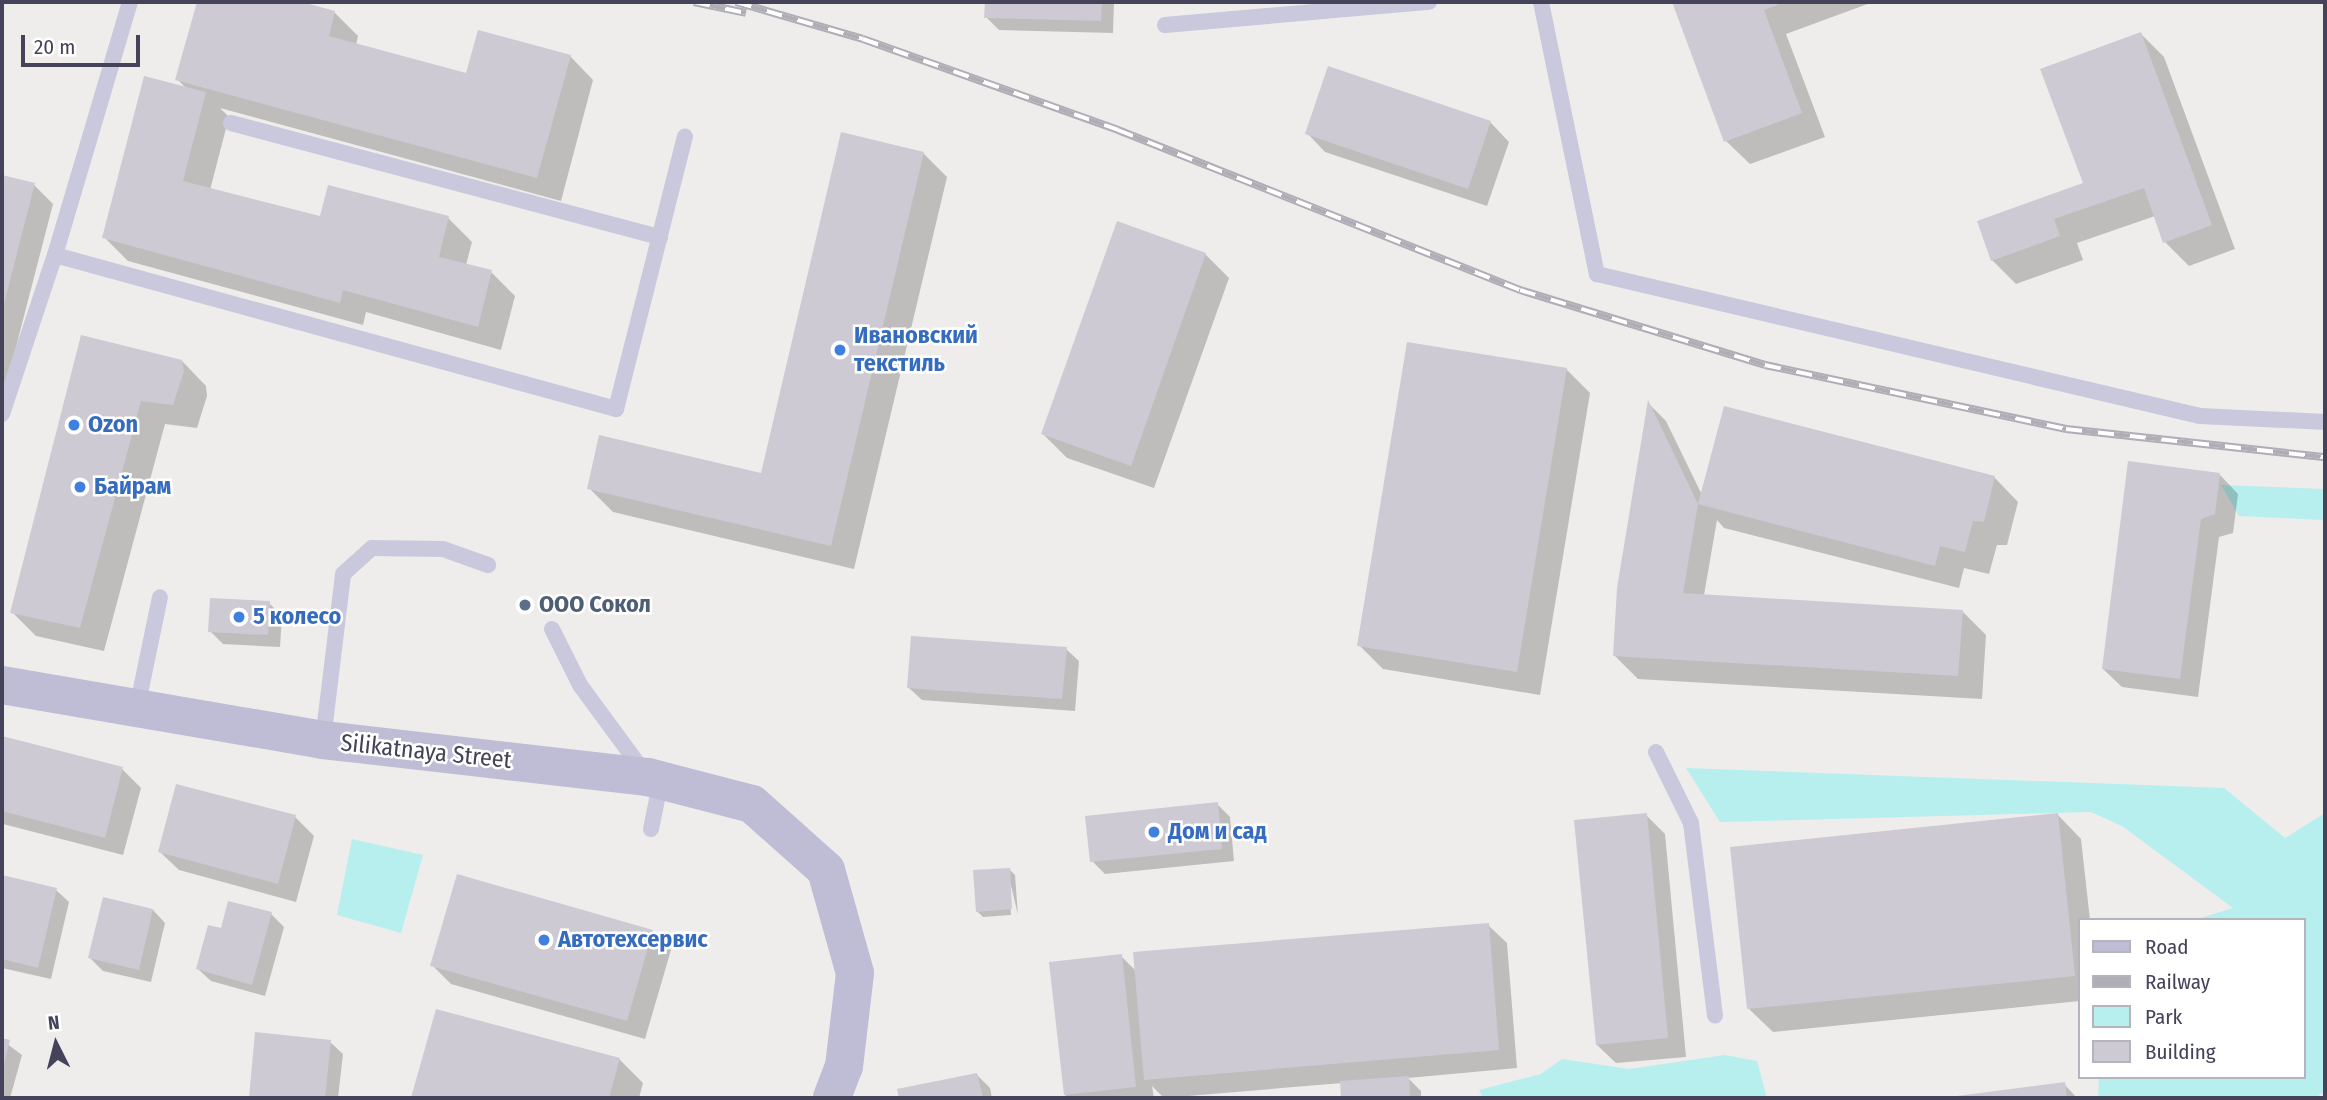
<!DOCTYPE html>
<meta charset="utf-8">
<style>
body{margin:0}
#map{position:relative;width:2327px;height:1100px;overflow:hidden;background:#eeedeb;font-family:"Fira Sans Condensed",sans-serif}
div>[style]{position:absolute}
.green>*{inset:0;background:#b6efed}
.shadow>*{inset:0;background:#0003}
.building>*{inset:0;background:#cdcad3}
.lane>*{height:16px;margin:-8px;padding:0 8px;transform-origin:8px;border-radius:8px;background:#c9c8dc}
.secondary>*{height:38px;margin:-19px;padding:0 19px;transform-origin:19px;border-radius:19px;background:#bfbcd5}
.rail>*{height:8px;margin-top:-4px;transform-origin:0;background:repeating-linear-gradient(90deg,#fff 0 16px,#afadb6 0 32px);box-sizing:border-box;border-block:2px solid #afadb6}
.dots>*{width:19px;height:19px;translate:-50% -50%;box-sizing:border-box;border:4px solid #fff;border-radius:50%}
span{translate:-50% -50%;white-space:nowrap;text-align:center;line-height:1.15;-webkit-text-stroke:5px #fff;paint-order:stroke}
.shop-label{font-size:24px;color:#366cbe;font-weight:700}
.left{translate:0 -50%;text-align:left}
.service-label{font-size:24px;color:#4e5e75;font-weight:700}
.street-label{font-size:24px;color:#444359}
.frame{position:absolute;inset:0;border:4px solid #444359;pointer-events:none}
.legend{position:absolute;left:2078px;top:918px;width:228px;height:161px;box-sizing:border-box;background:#fff;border:2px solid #b4b4bd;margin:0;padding:9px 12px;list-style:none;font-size:21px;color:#444359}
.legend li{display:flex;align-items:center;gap:14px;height:35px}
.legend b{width:35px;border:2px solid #b4b4bd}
.north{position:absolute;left:21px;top:1009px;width:70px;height:70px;-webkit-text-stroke:5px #fff;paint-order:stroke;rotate:354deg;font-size:19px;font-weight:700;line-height:28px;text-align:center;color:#444359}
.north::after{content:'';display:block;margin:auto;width:24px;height:32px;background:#444359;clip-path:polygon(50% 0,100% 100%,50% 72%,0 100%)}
.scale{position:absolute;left:21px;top:35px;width:119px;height:32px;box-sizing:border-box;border:4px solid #444359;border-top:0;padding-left:9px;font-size:21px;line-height:24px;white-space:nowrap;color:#444359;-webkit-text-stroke:5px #fff;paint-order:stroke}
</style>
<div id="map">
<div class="green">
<div style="clip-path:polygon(2221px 485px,2325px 489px,2325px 520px,2239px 516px)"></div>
<div style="clip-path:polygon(1686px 768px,2224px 788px,2285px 838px,2325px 813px,2325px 1098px,2322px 1093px,2316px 1098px,2098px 1098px,2099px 1077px,2304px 1077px,2304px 920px,2194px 920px,2233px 908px,2122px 826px,2091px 812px,1720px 822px)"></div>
<div style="clip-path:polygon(352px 839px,423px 855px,401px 933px,337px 915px)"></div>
<div style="clip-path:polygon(1725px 1055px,1757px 1061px,1767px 1098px,1483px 1098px,1479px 1090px,1541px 1074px,1562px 1059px,1629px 1069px)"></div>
</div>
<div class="shadow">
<div style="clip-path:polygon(199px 2px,296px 2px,334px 12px,358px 36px,356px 45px,467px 75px,570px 56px,593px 80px,561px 201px,220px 108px,229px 117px,210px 190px,321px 218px,448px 218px,472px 242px,466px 265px,491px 272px,515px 296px,501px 350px,366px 312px,363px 325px,128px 261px,104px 237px,187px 89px,177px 79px)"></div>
<div style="clip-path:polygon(986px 2px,1114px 2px,1113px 33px,999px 30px,986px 17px)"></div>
<div style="clip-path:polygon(1674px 2px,1873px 2px,1786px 34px,1825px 137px,1750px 164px,1726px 141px)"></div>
<div style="clip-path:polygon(2141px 34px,2164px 57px,2235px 249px,2189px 266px,2165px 242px,2155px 216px,2077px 243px,2083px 260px,2016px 284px,1992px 260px,2085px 184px)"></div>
<div style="clip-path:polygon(1329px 68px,1491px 123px,1509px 142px,1487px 206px,1325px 152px,1307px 133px)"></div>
<div style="clip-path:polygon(923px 153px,947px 177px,854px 569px,613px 512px,589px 488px,762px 475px)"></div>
<div style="clip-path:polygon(2px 177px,34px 185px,53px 204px,2px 401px)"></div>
<div style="clip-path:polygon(1205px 254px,1229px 278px,1154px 488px,1067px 458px,1043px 434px)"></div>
<div style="clip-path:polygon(82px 337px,182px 361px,206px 386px,207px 396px,197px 428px,165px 424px,104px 651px,36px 636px,12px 612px)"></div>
<div style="clip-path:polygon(1566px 369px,1590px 393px,1540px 695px,1383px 669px,1359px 645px)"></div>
<div style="clip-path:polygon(1649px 404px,1666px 421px,1702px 495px,1725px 408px,1995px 478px,2018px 502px,2007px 545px,1997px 545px,1989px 574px,1964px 568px,1959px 588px,1724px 528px,1717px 520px,1704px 595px,1962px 611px,1986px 635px,1982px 699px,1638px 679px,1614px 655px)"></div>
<div style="clip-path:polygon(2220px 475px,2238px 494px,2233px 533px,2219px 537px,2198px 697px,2122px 687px,2103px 669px)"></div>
<div style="clip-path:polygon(269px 603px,282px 616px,280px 647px,223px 644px,210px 631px)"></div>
<div style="clip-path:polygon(1066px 649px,1079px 661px,1075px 711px,922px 700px,909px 688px)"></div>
<div style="clip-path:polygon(2px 738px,122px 769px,141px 788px,123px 855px,3px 824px)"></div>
<div style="clip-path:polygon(1217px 804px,1230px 817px,1234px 861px,1105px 874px,1092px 861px)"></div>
<div style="clip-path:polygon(1646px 815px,1665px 834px,1686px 1057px,1616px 1063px,1597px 1045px)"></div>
<div style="clip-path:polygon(2058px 815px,2081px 839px,2090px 920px,2080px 920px,2080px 1001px,1773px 1032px,1749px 1009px)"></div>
<div style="clip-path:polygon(295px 817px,314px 836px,296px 902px,179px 870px,160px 852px)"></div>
<div style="clip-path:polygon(1009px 869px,1015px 875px,1018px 915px,1008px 873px,1011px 915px,983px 917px,977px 911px)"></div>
<div style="clip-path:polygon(2px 877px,56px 890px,69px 902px,51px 979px,2px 968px)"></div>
<div style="clip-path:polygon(153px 910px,165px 923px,151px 982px,103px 971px,90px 958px)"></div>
<div style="clip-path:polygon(271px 914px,284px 927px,265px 996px,211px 981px,198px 969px,222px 930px)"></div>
<div style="clip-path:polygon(1488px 925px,1507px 943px,1517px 1068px,1408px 1078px,1421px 1091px,1421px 1098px,1343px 1098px,1342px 1083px,1164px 1098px,1152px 1086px,1154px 1098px,1069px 1098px,1065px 1095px,1121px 956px,1136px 971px)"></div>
<div style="clip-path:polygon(652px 931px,671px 950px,645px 1039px,451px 984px,432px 965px)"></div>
<div style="clip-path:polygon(438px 1012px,619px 1059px,643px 1083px,639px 1098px,413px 1098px)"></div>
<div style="clip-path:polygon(257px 1034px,330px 1042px,343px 1054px,338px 1098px,250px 1098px)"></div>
<div style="clip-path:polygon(2px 1040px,22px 1055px,10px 1098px,2px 1098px)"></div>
<div style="clip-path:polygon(977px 1075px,990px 1088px,992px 1098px,900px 1098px,899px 1091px)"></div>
<div style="clip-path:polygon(2064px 1084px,2077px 1098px,1949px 1098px)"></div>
</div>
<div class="building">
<div style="clip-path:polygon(197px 2px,302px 2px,335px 11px,329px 36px,466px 73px,478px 30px,571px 55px,537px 178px,175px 80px)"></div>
<div style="clip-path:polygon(985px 2px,1102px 2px,1101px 21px,984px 18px)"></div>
<div style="clip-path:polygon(1672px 2px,1785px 2px,1764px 10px,1802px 113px,1724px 142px)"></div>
<div style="clip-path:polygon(2141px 32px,2212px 225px,2163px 243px,2144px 188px,2054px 219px,2060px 236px,1991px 261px,1977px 221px,2083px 183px,2040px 69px)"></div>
<div style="clip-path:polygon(1328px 66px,1491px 121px,1468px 189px,1305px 134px)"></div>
<div style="clip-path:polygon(144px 76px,206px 92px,183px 181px,320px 216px,328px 185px,449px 216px,439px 257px,492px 270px,478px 327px,343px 290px,340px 303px,102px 238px)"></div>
<div style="clip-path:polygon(841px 132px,924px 152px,831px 546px,587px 489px,599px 435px,761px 473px)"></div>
<div style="clip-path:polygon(2px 175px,35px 183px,3px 308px,2px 308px)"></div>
<div style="clip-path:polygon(1117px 221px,1206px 253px,1131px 466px,1041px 434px)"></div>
<div style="clip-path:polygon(81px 335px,182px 360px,184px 371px,173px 405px,141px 401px,80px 628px,10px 613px)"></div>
<div style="clip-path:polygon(1407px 342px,1567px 368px,1517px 672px,1357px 646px)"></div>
<div style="clip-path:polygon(1648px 400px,1698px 504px,1683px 593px,1963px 610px,1958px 676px,1613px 656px,1617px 588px)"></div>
<div style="clip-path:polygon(1724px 406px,1995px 476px,1984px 522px,1973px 521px,1965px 552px,1940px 546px,1935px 566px,1698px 504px)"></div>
<div style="clip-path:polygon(2128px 461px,2220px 473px,2215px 514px,2201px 519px,2180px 679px,2102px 669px)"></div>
<div style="clip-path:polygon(210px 598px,270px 601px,268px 635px,208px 632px)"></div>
<div style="clip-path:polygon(911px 636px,1067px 647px,1062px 699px,907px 688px)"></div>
<div style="clip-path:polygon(2px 736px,123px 767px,105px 838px,2px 811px)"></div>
<div style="clip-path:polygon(176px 784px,296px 815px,278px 884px,158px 852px)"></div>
<div style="clip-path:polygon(1218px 802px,1222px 849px,1090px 862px,1085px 816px)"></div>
<div style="clip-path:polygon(1647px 813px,1668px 1038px,1596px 1045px,1574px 820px)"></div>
<div style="clip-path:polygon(2058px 813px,2075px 976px,1747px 1009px,1730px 847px)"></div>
<div style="clip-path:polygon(1010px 868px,1012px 909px,976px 912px,973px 870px)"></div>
<div style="clip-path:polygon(457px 874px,653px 930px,627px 1021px,430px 966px)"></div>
<div style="clip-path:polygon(2px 875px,57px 888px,38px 968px,2px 959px)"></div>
<div style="clip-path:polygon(103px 897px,153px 909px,139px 970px,88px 958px)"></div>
<div style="clip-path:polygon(228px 901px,272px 912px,252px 985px,196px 969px,208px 925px,221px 928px)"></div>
<div style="clip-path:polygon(1489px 923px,1499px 1050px,1144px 1080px,1133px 952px)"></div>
<div style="clip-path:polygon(1122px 954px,1136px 1087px,1064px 1095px,1049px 962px)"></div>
<div style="clip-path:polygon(436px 1009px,620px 1058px,609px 1098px,411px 1098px)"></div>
<div style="clip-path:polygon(255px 1032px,331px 1040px,325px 1098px,249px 1098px)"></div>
<div style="clip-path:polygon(2px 1038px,10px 1040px,3px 1068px,2px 1068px)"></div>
<div style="clip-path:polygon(977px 1073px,983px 1098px,899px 1098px,897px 1089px)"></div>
<div style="clip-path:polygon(1409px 1076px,1410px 1098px,1341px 1098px,1340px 1081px)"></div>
<div style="clip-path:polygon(2065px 1082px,2067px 1098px,1949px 1098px,1949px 1097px)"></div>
</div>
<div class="lane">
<div style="left:1541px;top:2px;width:278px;rotate:78.4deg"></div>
<div style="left:1597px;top:274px;width:619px;rotate:13.25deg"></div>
<div style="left:2200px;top:416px;width:125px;rotate:2.7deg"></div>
<div style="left:1165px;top:25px;width:265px;rotate:-5deg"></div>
<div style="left:231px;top:123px;width:444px;rotate:14.9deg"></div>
<div style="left:55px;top:255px;width:582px;rotate:15.35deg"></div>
<div style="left:616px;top:409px;width:281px;rotate:-75.8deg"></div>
<div style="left:2px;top:414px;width:168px;rotate:-71.6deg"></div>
<div style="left:55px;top:255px;width:264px;rotate:-73.5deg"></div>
<div style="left:552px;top:629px;width:63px;rotate:63.4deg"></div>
<div style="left:580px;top:685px;width:108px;rotate:53.7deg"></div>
<div style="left:137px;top:708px;width:113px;rotate:-78.3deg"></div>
<div style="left:323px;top:740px;width:167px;rotate:-83.1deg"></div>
<div style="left:343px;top:574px;width:39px;rotate:-42deg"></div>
<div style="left:372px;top:548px;width:71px;rotate:0.8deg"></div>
<div style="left:443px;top:549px;width:48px;rotate:19.6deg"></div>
<div style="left:1656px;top:752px;width:79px;rotate:63.8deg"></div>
<div style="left:1691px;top:823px;width:194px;rotate:82.9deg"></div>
<div style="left:651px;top:829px;width:50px;rotate:-78.5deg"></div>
</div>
<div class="secondary">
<div style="left:2px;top:685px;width:326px;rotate:9.7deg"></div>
<div style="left:323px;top:740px;width:327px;rotate:6.5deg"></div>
<div style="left:648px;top:777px;width:107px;rotate:14.6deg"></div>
<div style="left:752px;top:804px;width:99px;rotate:41.7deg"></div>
<div style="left:826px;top:870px;width:107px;rotate:74.3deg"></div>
<div style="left:855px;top:973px;width:94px;rotate:96.7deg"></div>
<div style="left:844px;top:1066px;width:34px;rotate:111deg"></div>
</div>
<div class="rail">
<div style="left:694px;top:2px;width:53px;rotate:11.9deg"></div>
<div style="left:736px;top:2px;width:132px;rotate:16.2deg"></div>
<div style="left:863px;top:39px;width:271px;rotate:19.6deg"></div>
<div style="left:1118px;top:130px;width:433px;rotate:21.7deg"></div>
<div style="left:1520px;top:290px;width:256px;rotate:17deg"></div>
<div style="left:1765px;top:365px;width:308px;rotate:12deg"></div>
<div style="left:2066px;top:429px;width:261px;rotate:6.2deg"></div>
</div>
<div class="dots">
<div style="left:840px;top:350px;background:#3f7fe0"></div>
<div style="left:74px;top:425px;background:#3f7fe0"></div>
<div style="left:80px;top:487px;background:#3f7fe0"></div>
<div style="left:525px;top:605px;background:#5c6f8a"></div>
<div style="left:239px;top:617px;background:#3f7fe0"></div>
<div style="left:1154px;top:832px;background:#3f7fe0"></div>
<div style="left:544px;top:940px;background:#3f7fe0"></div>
</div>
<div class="shop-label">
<span class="left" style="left:854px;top:350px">Ивановский<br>текстиль</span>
<span class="left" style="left:88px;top:425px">Ozon</span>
<span class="left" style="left:94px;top:487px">Байрам</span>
<span class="left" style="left:253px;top:617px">5 колесо</span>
<span class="left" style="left:1168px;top:832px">Дом и сад</span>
<span class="left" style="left:558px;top:940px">Автотехсервис</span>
</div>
<div class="service-label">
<span class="left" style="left:539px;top:605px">ООО Сокол</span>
</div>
<div class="street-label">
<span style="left:426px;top:752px;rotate:6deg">Silikatnaya Street</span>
</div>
<div class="frame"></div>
<ul class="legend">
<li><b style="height:9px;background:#bfbcd5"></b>Road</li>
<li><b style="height:9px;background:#afadb6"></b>Railway</li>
<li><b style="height:19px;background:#b6efed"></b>Park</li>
<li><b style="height:19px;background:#cdcad3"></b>Building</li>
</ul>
<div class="north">N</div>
<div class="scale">20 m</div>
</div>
